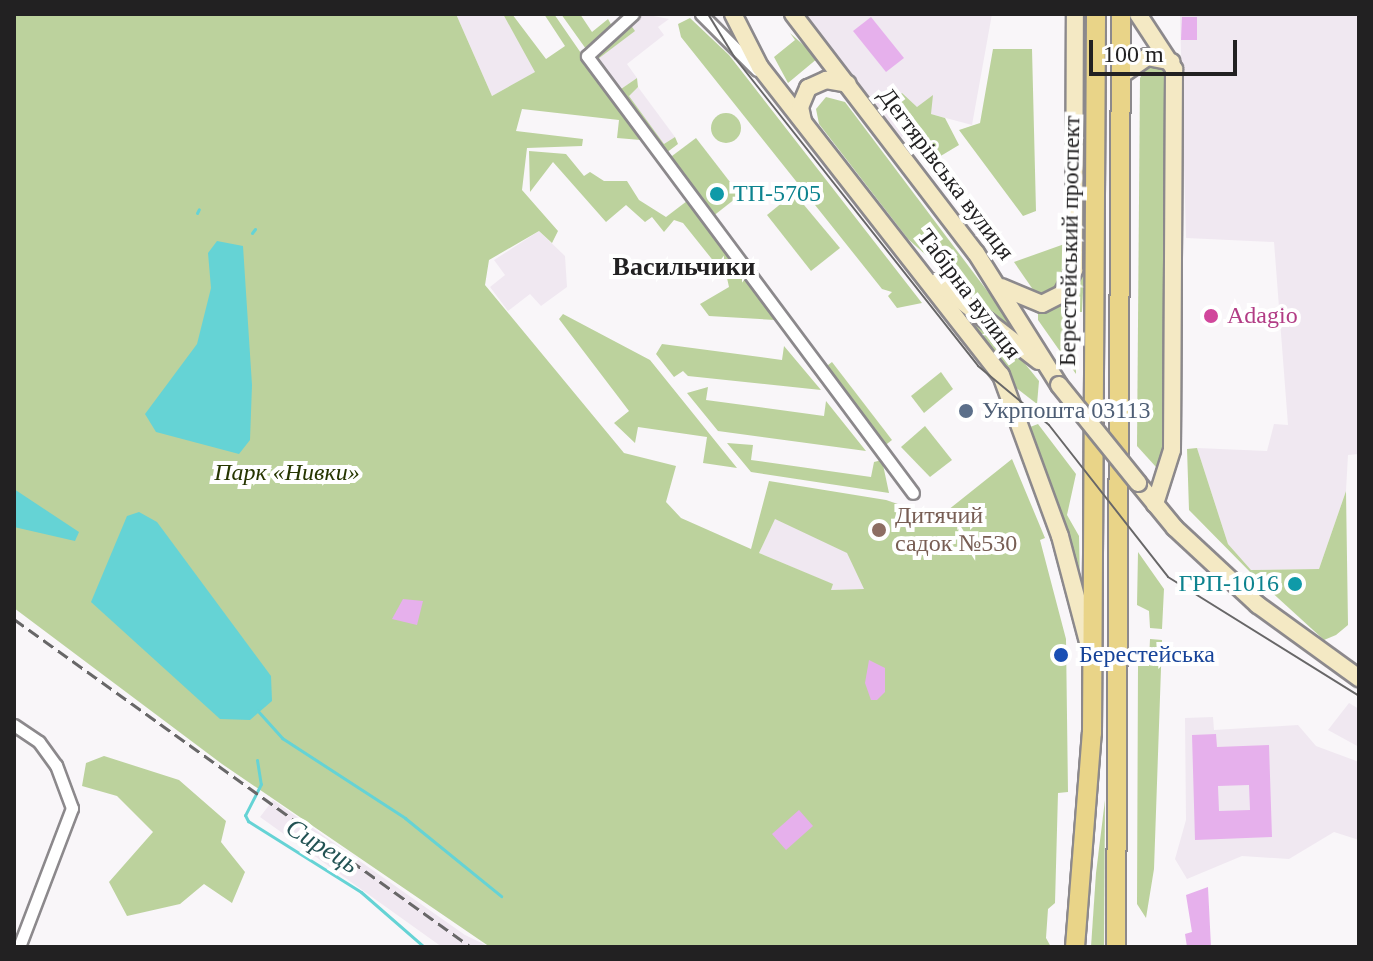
<!DOCTYPE html>
<meta charset="utf-8">
<style>
body{margin:0}
#map{position:relative;width:1373px;height:961px;overflow:hidden;background:#f9f6f9;font-family:Georgia,serif}
div>[style]{position:absolute}
.built>*{inset:0;background:#f0e8f1}
.green>*{inset:0;background:#bcd29d}
.round{border-radius:50%}
.water>*{inset:0;background:#65d3d5}
.stream>*{height:3px;margin:-1.5px;padding:0 1.5px;transform-origin:1.5px;border-radius:1.5px;background:#65d3d5}
.building>*{inset:0;background:#e6b0ec}
.roads{filter:drop-shadow(2px 0 #8c898c) drop-shadow(-2px 0 #8c898c) drop-shadow(0 2px #8c898c) drop-shadow(0 -2px #8c898c)}
.street>*{height:11px;margin:-5.5px;padding:0 5.5px;transform-origin:5.5px;border-radius:5.5px;background:#fff}
.secondary>*{height:16px;margin:-8px;padding:0 8px;transform-origin:8px;border-radius:8px;background:#f4e9c4}
.primary>*{height:18px;margin:-9px;padding:0 9px;transform-origin:9px;border-radius:9px;background:#e9d488}
.tram>*{height:2px;margin:-1px;padding:0 1px;transform-origin:1px;border-radius:1px;background:#686768}
.rail>*{height:3px;margin-top:-1.5px;transform-origin:0;background:repeating-linear-gradient(90deg,#686768 0 12px,transparent 0 18px)}
.bridges{filter:drop-shadow(2px 0 #8c898c) drop-shadow(-2px 0 #8c898c) drop-shadow(0 2px #8c898c) drop-shadow(0 -2px #8c898c)}
.secondary-bridge>*{height:16px;margin:-8px;padding:0 8px;transform-origin:8px;border-radius:8px;background:#f4e9c4}
.dots>*{width:22px;height:22px;translate:-50% -50%;box-sizing:border-box;border:4px solid #fff;border-radius:50%}
span{translate:-50% -50%;white-space:nowrap;text-align:center;line-height:1.15;-webkit-text-stroke:8px #fff;paint-order:stroke}
.street-label{font-size:24px;color:#222122}
.culture-label{font-size:24px;color:#0d838f}
.left{translate:0 -50%;text-align:left}
.right{translate:-100% -50%;text-align:right}
.hotel-label{font-size:24px;color:#b23c85}
.service-label{font-size:24px;color:#4e5e75}
.park-label{font-size:24px;color:#263601;font-style:italic}
.education-label{font-size:24px;color:#785e54}
.transit-label{font-size:24px;color:#164399}
.neighbourhood-label{font-size:26px;color:#222122;font-weight:700}
.water-label{font-size:26px;color:#215253;font-style:italic}
.frame{position:absolute;inset:0;border:16px solid #222122;pointer-events:none}
.scale{position:absolute;left:1089px;top:40px;width:148px;height:36px;box-sizing:border-box;border:4px solid #222122;border-top:0;padding-left:10px;font-size:24px;line-height:28px;white-space:nowrap;color:#222122;-webkit-text-stroke:6px #fff;paint-order:stroke}
</style>
<div id="map">
<div class="built">
<div style="clip-path:polygon(456px 14px,503px 14px,536px 72px,492px 96px)"></div>
<div style="clip-path:polygon(643px 14px,669px 19px,658px 27px,664px 35px,627px 64px,637px 78px,621px 89px,598px 59px,634px 31px,630px 24px)"></div>
<div style="clip-path:polygon(800px 14px,992px 14px,972px 125px,931px 114px,899px 139px)"></div>
<div style="clip-path:polygon(1359px 14px,1359px 454px,1348px 455px,1346px 491px,1319px 569px,1251px 570px,1228px 544px,1197px 448px,1267px 451px,1274px 424px,1288px 425px,1274px 242px,1186px 238px,1180px 16px)"></div>
<div style="clip-path:polygon(638px 87px,675px 137px,664px 145px,628px 95px)"></div>
<div style="clip-path:polygon(539px 231px,565px 256px,567px 287px,541px 306px,530px 294px,508px 311px,490px 287px,505px 275px,494px 260px)"></div>
<div style="clip-path:polygon(886px 500px,930px 514px,939px 546px,864px 589px,830px 590px,832px 584px,759px 553px,775px 518px)"></div>
<div style="clip-path:polygon(1349px 703px,1359px 709px,1359px 747px,1328px 730px)"></div>
<div style="clip-path:polygon(1213px 717px,1214px 730px,1298px 725px,1316px 746px,1359px 762px,1359px 840px,1334px 832px,1289px 859px,1242px 856px,1187px 879px,1175px 859px,1186px 820px,1185px 718px)"></div>
<div style="clip-path:polygon(273px 800px,465px 935px,490px 947px,442px 947px,260px 817px)"></div>
</div>
<div class="green">
<div style="clip-path:polygon(evenodd,14px 14px,456px 14px,492px 96px,535px 72px,503px 14px,512px 14px,546px 59px,565px 46px,544px 14px,554px 14px,641px 140px,617px 138px,619px 120px,522px 109px,516px 131px,583px 139px,582px 146px,527px 148px,522px 190px,558px 231px,552px 243px,539px 231px,489px 260px,485px 285px,624px 453px,676px 466px,666px 502px,681px 518px,751px 549px,769px 481px,886px 500px,938px 518px,1012px 459px,1045px 538px,1040px 540px,1066px 639px,1068px 792px,1058px 793px,1055px 903px,1048px 909px,1046px 938px,1051px 947px,490px 947px,222px 764px,14px 608px,14px 14px,775px 519px,847px 553px,864px 589px,831px 590px,833px 584px,759px 553px,775px 519px)"></div>
<div style="clip-path:polygon(561px 14px,580px 14px,592px 32px,608px 19px,613px 28px,586px 49px)"></div>
<div style="clip-path:polygon(636px 14px,643px 14px,630px 24px,635px 31px,598px 59px,621px 89px,637px 78px,638px 87px,629px 96px,664px 144px,675px 137px,678px 144px,666px 153px,592px 55px)"></div>
<div style="clip-path:polygon(690px 18px,729px 55px,922px 303px,897px 308px,888px 296px,892px 292px,882px 289px,681px 37px,678px 24px)"></div>
<div style="clip-path:polygon(790px 33px,818px 58px,788px 83px,774px 57px,795px 40px)"></div>
<div style="clip-path:polygon(993px 49px,1032px 49px,1036px 211px,1023px 216px,959px 130px,980px 123px)"></div>
<div style="clip-path:polygon(1148px 63px,1165px 67px,1168px 76px,1166px 456px,1156px 467px,1137px 446px,1140px 78px)"></div>
<div style="clip-path:polygon(902px 93px,917px 107px,933px 95px,931px 114px,945px 118px,959px 145px,939px 157px,894px 100px)"></div>
<div style="clip-path:polygon(826px 97px,845px 102px,1031px 349px,908px 239px,819px 124px,816px 109px)"></div>
<div class="round" style="left:711px;top:113px;width:30px;height:30px"></div>
<div style="clip-path:polygon(696px 138px,740px 195px,712px 217px,668px 159px)"></div>
<div style="clip-path:polygon(529px 151px,566px 154px,584px 176px,590px 172px,604px 181px,627px 181px,639px 200px,666px 217px,687px 201px,775px 320px,709px 316px,700px 304px,729px 287px,727px 278px,683px 223px,674px 220px,664px 232px,652px 217px,645px 222px,626px 205px,606px 222px,553px 162px,530px 192px)"></div>
<div style="clip-path:polygon(794px 193px,840px 248px,811px 271px,767px 215px)"></div>
<div style="clip-path:polygon(1070px 242px,1069px 270px,1054px 292px,1036px 294px,1014px 262px)"></div>
<div style="clip-path:polygon(1085px 253px,1082px 312px,1076px 312px,1076px 374px,1038px 320px,1038px 312px,1065px 303px,1076px 291px)"></div>
<div style="clip-path:polygon(563px 314px,650px 360px,737px 468px,703px 463px,707px 437px,638px 427px,635px 443px,614px 423px,629px 411px,559px 319px)"></div>
<div style="clip-path:polygon(967px 314px,1014px 350px,1039px 381px,1037px 404px,1015px 387px)"></div>
<div style="clip-path:polygon(662px 344px,782px 360px,784px 346px,821px 390px,688px 376px,683px 371px,674px 377px,656px 354px)"></div>
<div style="clip-path:polygon(832px 362px,892px 440px,883px 447px,823px 369px)"></div>
<div style="clip-path:polygon(941px 372px,953px 389px,924px 413px,911px 396px)"></div>
<div style="clip-path:polygon(708px 387px,706px 400px,824px 416px,826px 401px,866px 451px,718px 431px,687px 393px)"></div>
<div style="clip-path:polygon(1038px 424px,1076px 474px,1067px 515px,1079px 536px,1080px 584px,1030px 427px)"></div>
<div style="clip-path:polygon(925px 426px,952px 460px,930px 477px,901px 447px)"></div>
<div style="clip-path:polygon(727px 443px,753px 445px,751px 460px,871px 477px,874px 462px,882px 460px,889px 493px,751px 472px)"></div>
<div style="clip-path:polygon(1197px 448px,1228px 544px,1251px 570px,1319px 569px,1346px 491px,1348px 625px,1336px 635px,1324px 640px,1254px 576px,1189px 510px,1187px 449px)"></div>
<div style="clip-path:polygon(1138px 552px,1164px 589px,1162px 629px,1150px 628px,1149px 611px,1137px 605px)"></div>
<div style="clip-path:polygon(1150px 639px,1162px 640px,1154px 869px,1146px 918px,1137px 904px,1138px 664px,1149px 661px)"></div>
<div style="clip-path:polygon(104px 756px,179px 780px,226px 821px,221px 842px,245px 872px,232px 903px,204px 884px,180px 904px,127px 916px,109px 882px,153px 832px,117px 796px,82px 786px,86px 763px)"></div>
<div style="clip-path:polygon(1105px 800px,1104px 947px,1091px 947px,1096px 873px)"></div>
</div>
<div class="water">
<div style="clip-path:polygon(217px 241px,243px 246px,252px 385px,250px 440px,239px 454px,156px 432px,145px 414px,197px 344px,211px 288px,208px 253px)"></div>
<div style="clip-path:polygon(14px 489px,79px 532px,75px 541px,14px 527px)"></div>
<div style="clip-path:polygon(139px 512px,157px 522px,271px 676px,272px 701px,250px 720px,220px 719px,91px 602px,127px 516px)"></div>
</div>
<div class="stream">
<div style="left:197px;top:213px;width:4px;rotate:-63deg"></div>
<div style="left:252px;top:233px;width:5px;rotate:-53deg"></div>
<div style="left:257px;top:710px;width:38px;rotate:48deg"></div>
<div style="left:282px;top:738px;width:147px;rotate:33deg"></div>
<div style="left:405px;top:818px;width:124px;rotate:39.1deg"></div>
<div style="left:257px;top:760px;width:24px;rotate:81deg"></div>
<div style="left:261px;top:784px;width:35px;rotate:117deg"></div>
<div style="left:245px;top:815px;width:7px;rotate:63deg"></div>
<div style="left:248px;top:821px;width:133px;rotate:32.1deg"></div>
<div style="left:361px;top:892px;width:84px;rotate:41.1deg"></div>
</div>
<div class="building">
<div style="clip-path:polygon(871px 17px,904px 58px,886px 72px,853px 31px)"></div>
<div style="clip-path:polygon(1182px 17px,1197px 17px,1197px 40px,1181px 40px)"></div>
<div style="clip-path:polygon(403px 599px,423px 601px,417px 625px,392px 619px)"></div>
<div style="clip-path:polygon(869px 660px,885px 668px,885px 692px,877px 700px,871px 700px,865px 683px)"></div>
<div style="clip-path:polygon(evenodd,1216px 734px,1217px 747px,1269px 745px,1272px 837px,1195px 840px,1192px 735px,1216px 734px,1249px 785px,1250px 810px,1219px 811px,1218px 786px,1249px 785px)"></div>
<div style="clip-path:polygon(799px 810px,813px 826px,786px 850px,772px 834px)"></div>
<div style="clip-path:polygon(1208px 887px,1211px 947px,1187px 947px,1185px 934px,1192px 932px,1186px 895px)"></div>
</div>
<div class="roads">
<div class="street">
<div style="left:633px;top:14px;width:62px;rotate:137.6deg"></div>
<div style="left:587px;top:56px;width:545px;rotate:53.28deg"></div>
<div style="left:701px;top:14px;width:79px;rotate:45deg"></div>
<div style="left:14px;top:725px;width:30px;rotate:34deg"></div>
<div style="left:39px;top:742px;width:29px;rotate:54deg"></div>
<div style="left:56px;top:765px;width:46px;rotate:69.6deg"></div>
<div style="left:72px;top:808px;width:149px;rotate:110.9deg"></div>
</div>
<div class="secondary">
<div style="left:733px;top:14px;width:59px;rotate:63deg"></div>
<div style="left:760px;top:67px;width:391px;rotate:52deg"></div>
<div style="left:1001px;top:375px;width:171px;rotate:69.9deg"></div>
<div style="left:1060px;top:536px;width:110px;rotate:75.2deg"></div>
<div style="left:793px;top:14px;width:301px;rotate:52.6deg"></div>
<div style="left:976px;top:253px;width:156px;rotate:57.8deg"></div>
<div style="left:1138px;top:14px;width:66px;rotate:56.8deg"></div>
<div style="left:1174px;top:69px;width:381px;rotate:90.3deg"></div>
<div style="left:1172px;top:450px;width:57px;rotate:107.5deg"></div>
<div style="left:1120px;top:76px;width:33px;rotate:-35deg"></div>
<div style="left:1147px;top:57px;width:25px;rotate:11deg"></div>
<div style="left:803px;top:121px;width:14px;rotate:-102deg"></div>
<div style="left:800px;top:107px;width:21px;rotate:-67deg"></div>
<div style="left:808px;top:88px;width:20px;rotate:-24deg"></div>
<div style="left:826px;top:80px;width:22px;rotate:10deg"></div>
<div style="left:937px;top:282px;width:129px;rotate:37.8deg"></div>
<div style="left:1001px;top:287px;width:44px;rotate:22.5deg"></div>
<div style="left:1042px;top:304px;width:22px;rotate:-27deg"></div>
<div style="left:1062px;top:294px;width:27px;rotate:-63deg"></div>
<div style="left:1074px;top:270px;width:256px;rotate:-89.8deg"></div>
<div style="left:1138px;top:483px;width:58px;rotate:50.6deg"></div>
<div style="left:1175px;top:528px;width:113px;rotate:42.9deg"></div>
<div style="left:1258px;top:605px;width:125px;rotate:35.9deg"></div>
</div>
<div class="primary">
<div style="left:1075px;top:947px;width:215px;rotate:-85.5deg"></div>
<div style="left:1092px;top:733px;width:719px;rotate:-89.68deg"></div>
<div style="left:1116px;top:947px;width:933px;rotate:-89.69deg"></div>
</div>
</div>
<div class="tram">
<div style="left:708px;top:14px;width:52px;rotate:58.5deg"></div>
<div style="left:735px;top:58px;width:392px;rotate:51.7deg"></div>
<div style="left:978px;top:366px;width:92px;rotate:39.7deg"></div>
<div style="left:1049px;top:425px;width:193px;rotate:51.9deg"></div>
<div style="left:1168px;top:577px;width:225px;rotate:31.9deg"></div>
</div>
<div class="rail">
<div style="left:14px;top:619px;width:563px;rotate:35.67deg"></div>
</div>
<div class="bridges">
<div class="secondary-bridge">
<div style="left:1059px;top:385px;width:126px;rotate:51.1deg"></div>
</div>
</div>
<div class="dots">
<div style="left:717px;top:194px;background:#0f9aa8"></div>
<div style="left:1211px;top:316px;background:#d1479c"></div>
<div style="left:966px;top:411px;background:#5c6f8a"></div>
<div style="left:879px;top:530px;background:#8d6e63"></div>
<div style="left:1295px;top:584px;background:#0f9aa8"></div>
<div style="left:1061px;top:655px;background:#1a4fb4"></div>
</div>
<div class="street-label">
<span style="left:946px;top:174px;rotate:53deg">Дегтярівська вулиця</span>
<span style="left:1070px;top:241px;rotate:-89deg">Берестейський проспект</span>
<span style="left:969px;top:294px;rotate:53deg">Табірна вулиця</span>
</div>
<div class="culture-label">
<span class="left" style="left:733px;top:194px">ТП-5705</span>
<span class="right" style="left:1279px;top:584px">ГРП-1016</span>
</div>
<div class="hotel-label">
<span class="left" style="left:1227px;top:316px">Adagio</span>
</div>
<div class="service-label">
<span class="left" style="left:982px;top:411px">Укрпошта 03113</span>
</div>
<div class="park-label">
<span style="left:287px;top:473px">Парк «Нивки»</span>
</div>
<div class="education-label">
<span class="left" style="left:895px;top:530px">Дитячий<br>садок №530</span>
</div>
<div class="transit-label">
<span class="left" style="left:1079px;top:655px">Берестейська</span>
</div>
<div class="neighbourhood-label">
<span style="left:684px;top:267px">Васильчики</span>
</div>
<div class="water-label">
<span style="left:322px;top:846px;rotate:32deg">Сирець</span>
</div>
<div class="frame"></div>
<div class="scale">100 m</div>
</div>
